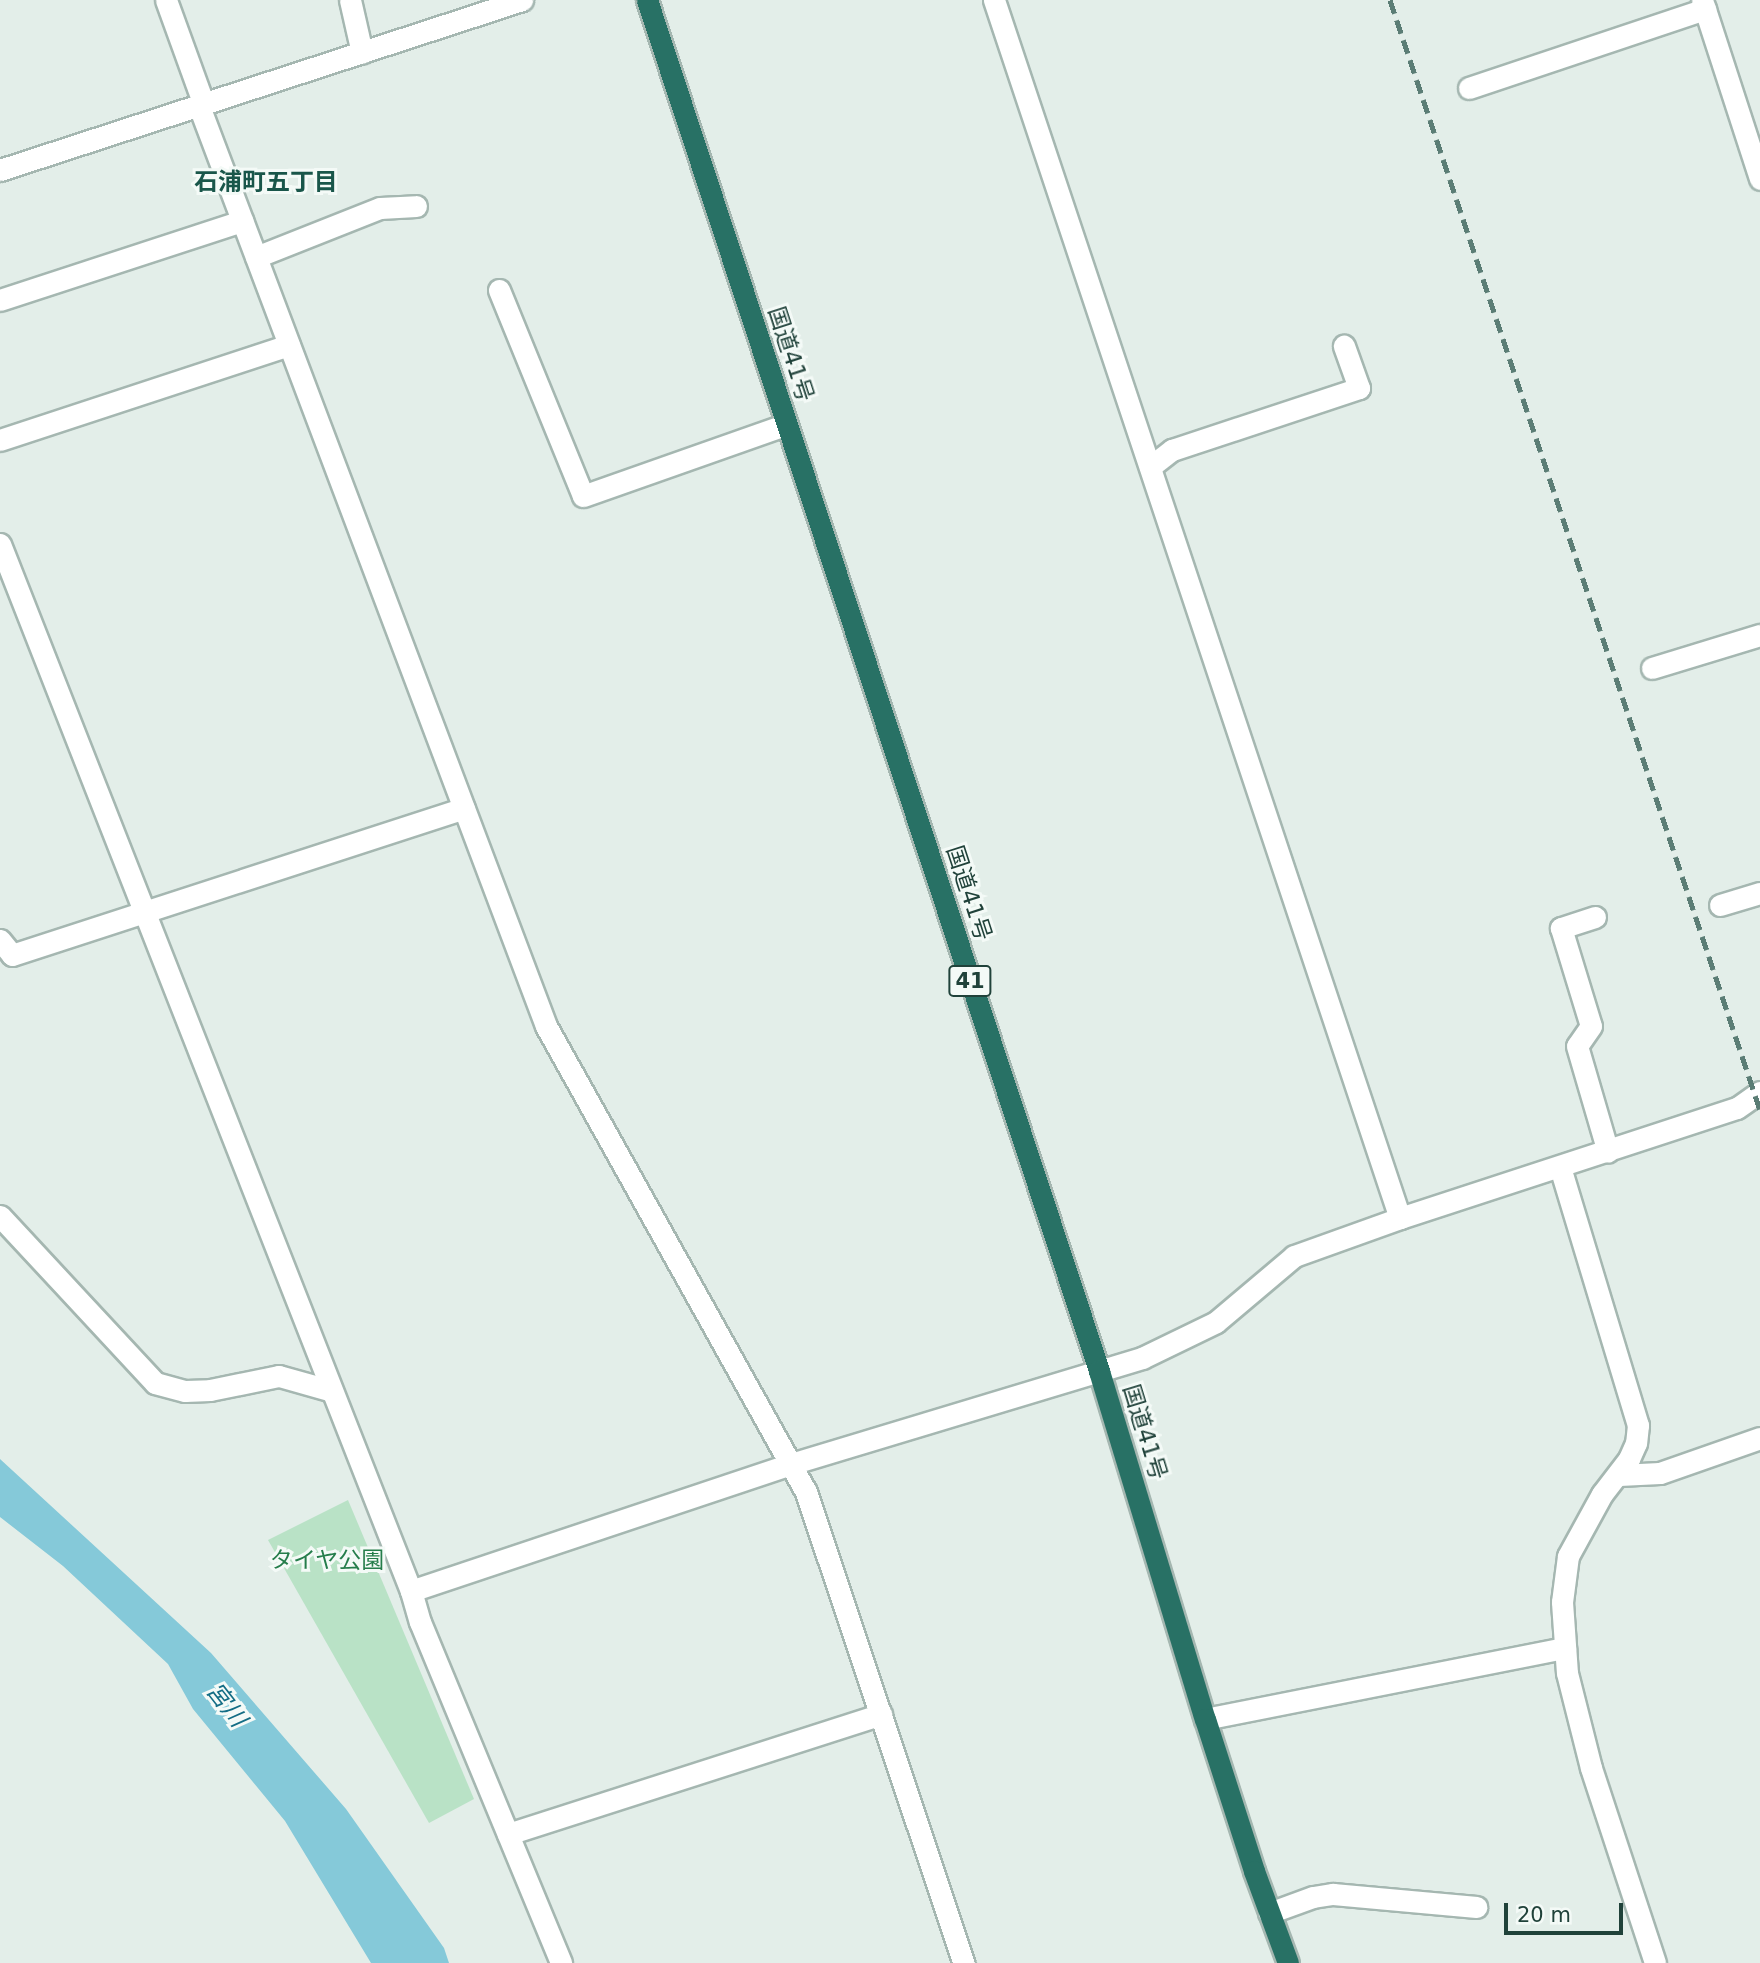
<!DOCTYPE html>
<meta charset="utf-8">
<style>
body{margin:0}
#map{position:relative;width:1760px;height:1963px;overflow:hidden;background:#e3eee9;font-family:"DejaVu Sans","Noto Sans JP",sans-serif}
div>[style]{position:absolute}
.green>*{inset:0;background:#b9e2c6}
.water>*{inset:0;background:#85c9d9}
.roads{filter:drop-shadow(2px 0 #a5b7b1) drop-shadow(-2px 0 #a5b7b1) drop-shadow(0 2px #a5b7b1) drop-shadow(0 -2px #a5b7b1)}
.minor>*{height:21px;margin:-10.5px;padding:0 10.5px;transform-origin:10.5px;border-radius:10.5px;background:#fff}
.highway>*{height:21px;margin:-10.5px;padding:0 10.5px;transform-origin:10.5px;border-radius:10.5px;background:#287165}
.rail>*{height:5px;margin-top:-2.5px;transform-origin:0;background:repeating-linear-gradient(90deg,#5b7d75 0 14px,transparent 0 21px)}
span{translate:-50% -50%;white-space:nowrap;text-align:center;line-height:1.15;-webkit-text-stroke:6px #f4faf7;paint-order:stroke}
.shield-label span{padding:2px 5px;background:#f4faf7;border:2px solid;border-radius:5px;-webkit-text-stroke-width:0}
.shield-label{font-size:21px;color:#20423a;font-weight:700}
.street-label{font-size:23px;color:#20423a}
.park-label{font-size:23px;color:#257d4b}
.neighbourhood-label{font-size:24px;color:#19564a;font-weight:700}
.water-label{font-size:24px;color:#136d85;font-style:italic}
.scale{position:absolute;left:1504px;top:1903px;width:119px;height:32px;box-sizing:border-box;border:4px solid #20423a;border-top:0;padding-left:9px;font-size:21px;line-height:24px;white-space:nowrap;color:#20423a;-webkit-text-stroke:5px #f4faf7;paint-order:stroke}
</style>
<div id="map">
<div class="green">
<div style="clip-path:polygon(348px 1500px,474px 1799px,429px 1823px,268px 1540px)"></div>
</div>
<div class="water">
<div style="clip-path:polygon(0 1459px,211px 1653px,346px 1809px,444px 1948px,449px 1963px,371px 1963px,285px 1821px,193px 1709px,168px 1664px,63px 1566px,0 1517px)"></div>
</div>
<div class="roads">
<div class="minor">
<div style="left:166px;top:0;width:112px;rotate:70.1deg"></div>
<div style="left:350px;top:0;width:54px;rotate:77.2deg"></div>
<div style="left:994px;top:0;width:1284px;rotate:71.57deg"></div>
<div style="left:1702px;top:0;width:188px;rotate:72deg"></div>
<div style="left:1469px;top:88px;width:249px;rotate:-18.5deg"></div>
<div style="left:199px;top:106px;width:983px;rotate:69.33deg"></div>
<div style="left:546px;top:1026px;width:534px;rotate:60.84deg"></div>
<div style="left:806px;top:1492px;width:497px;rotate:71.5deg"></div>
<div style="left:0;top:170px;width:549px;rotate:-18.04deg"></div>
<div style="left:256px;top:257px;width:133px;rotate:-21.6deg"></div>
<div style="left:380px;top:208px;width:36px;rotate:-3deg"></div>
<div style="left:499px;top:290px;width:222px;rotate:67.8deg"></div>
<div style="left:583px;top:496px;width:216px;rotate:-19.4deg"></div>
<div style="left:0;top:300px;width:255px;rotate:-18.1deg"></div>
<div style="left:0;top:440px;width:304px;rotate:-18.2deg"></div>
<div style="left:1150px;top:467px;width:28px;rotate:-38deg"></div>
<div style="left:1172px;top:450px;width:197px;rotate:-18.3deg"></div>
<div style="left:1359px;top:388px;width:45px;rotate:-109.7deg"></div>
<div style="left:0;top:544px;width:1125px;rotate:68.57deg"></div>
<div style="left:411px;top:1591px;width:32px;rotate:74deg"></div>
<div style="left:420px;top:1622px;width:369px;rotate:67.5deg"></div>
<div style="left:1652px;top:668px;width:113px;rotate:-17deg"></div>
<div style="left:1720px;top:905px;width:42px;rotate:-16.7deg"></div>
<div style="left:1595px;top:917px;width:36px;rotate:162deg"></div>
<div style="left:1561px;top:928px;width:102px;rotate:73deg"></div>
<div style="left:1591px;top:1026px;width:24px;rotate:125deg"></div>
<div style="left:1577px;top:1046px;width:110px;rotate:73.7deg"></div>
<div style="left:0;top:940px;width:19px;rotate:51deg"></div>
<div style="left:12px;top:955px;width:475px;rotate:-18deg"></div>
<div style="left:1560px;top:1167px;width:270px;rotate:73.2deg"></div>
<div style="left:1638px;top:1425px;width:18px;rotate:96deg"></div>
<div style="left:1636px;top:1443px;width:17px;rotate:114deg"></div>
<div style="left:1629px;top:1459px;width:44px;rotate:127.6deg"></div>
<div style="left:1602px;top:1494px;width:71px;rotate:118.7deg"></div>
<div style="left:1568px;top:1556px;width:46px;rotate:97.4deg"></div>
<div style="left:1562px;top:1602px;width:71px;rotate:86deg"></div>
<div style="left:1567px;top:1673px;width:98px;rotate:75.8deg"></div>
<div style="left:1591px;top:1768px;width:205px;rotate:71.8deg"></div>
<div style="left:0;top:1216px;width:228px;rotate:47.1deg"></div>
<div style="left:155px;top:1383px;width:31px;rotate:15deg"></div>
<div style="left:185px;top:1391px;width:25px;rotate:-2deg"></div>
<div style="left:210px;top:1390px;width:70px;rotate:-11.5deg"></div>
<div style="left:279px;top:1376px;width:55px;rotate:15.8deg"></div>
<div style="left:1619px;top:1475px;width:41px;rotate:-2.8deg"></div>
<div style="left:1660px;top:1473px;width:106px;rotate:-19.3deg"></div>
<div style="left:411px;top:1591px;width:401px;rotate:-18.5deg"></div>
<div style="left:791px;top:1464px;width:367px;rotate:-16.8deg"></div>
<div style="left:1142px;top:1358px;width:82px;rotate:-25.9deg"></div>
<div style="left:1216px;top:1322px;width:102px;rotate:-40.2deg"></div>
<div style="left:1294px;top:1256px;width:113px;rotate:-19.7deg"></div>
<div style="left:1400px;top:1218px;width:354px;rotate:-18.1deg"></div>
<div style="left:1737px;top:1108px;width:28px;rotate:-35deg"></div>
<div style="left:1205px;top:1719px;width:367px;rotate:-11.2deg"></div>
<div style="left:508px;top:1834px;width:392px;rotate:-17.8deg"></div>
<div style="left:1269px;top:1913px;width:47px;rotate:-20deg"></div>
<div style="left:1313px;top:1897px;width:20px;rotate:-9deg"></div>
<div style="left:1333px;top:1894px;width:144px;rotate:5.2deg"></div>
</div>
<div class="highway">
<div style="left:647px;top:0;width:1444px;rotate:71.75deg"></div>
<div style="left:1099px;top:1371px;width:364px;rotate:73.1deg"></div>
<div style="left:1205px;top:1719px;width:160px;rotate:72.1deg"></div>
<div style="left:1254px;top:1871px;width:98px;rotate:69.7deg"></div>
</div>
</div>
<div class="rail">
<div style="left:1390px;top:0;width:1170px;rotate:71.57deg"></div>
</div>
<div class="shield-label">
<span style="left:970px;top:981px">41</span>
</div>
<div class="street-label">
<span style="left:791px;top:354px;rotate:72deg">国道41号</span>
<span style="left:969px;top:893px;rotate:72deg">国道41号</span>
<span style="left:1145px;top:1432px;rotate:73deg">国道41号</span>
</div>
<div class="park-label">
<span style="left:327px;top:1560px">タイヤ公園</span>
</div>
<div class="neighbourhood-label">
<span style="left:266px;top:183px">石浦町五丁目</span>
</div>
<div class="water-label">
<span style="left:226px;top:1705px;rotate:52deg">宮川</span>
</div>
<div class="scale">20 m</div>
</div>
